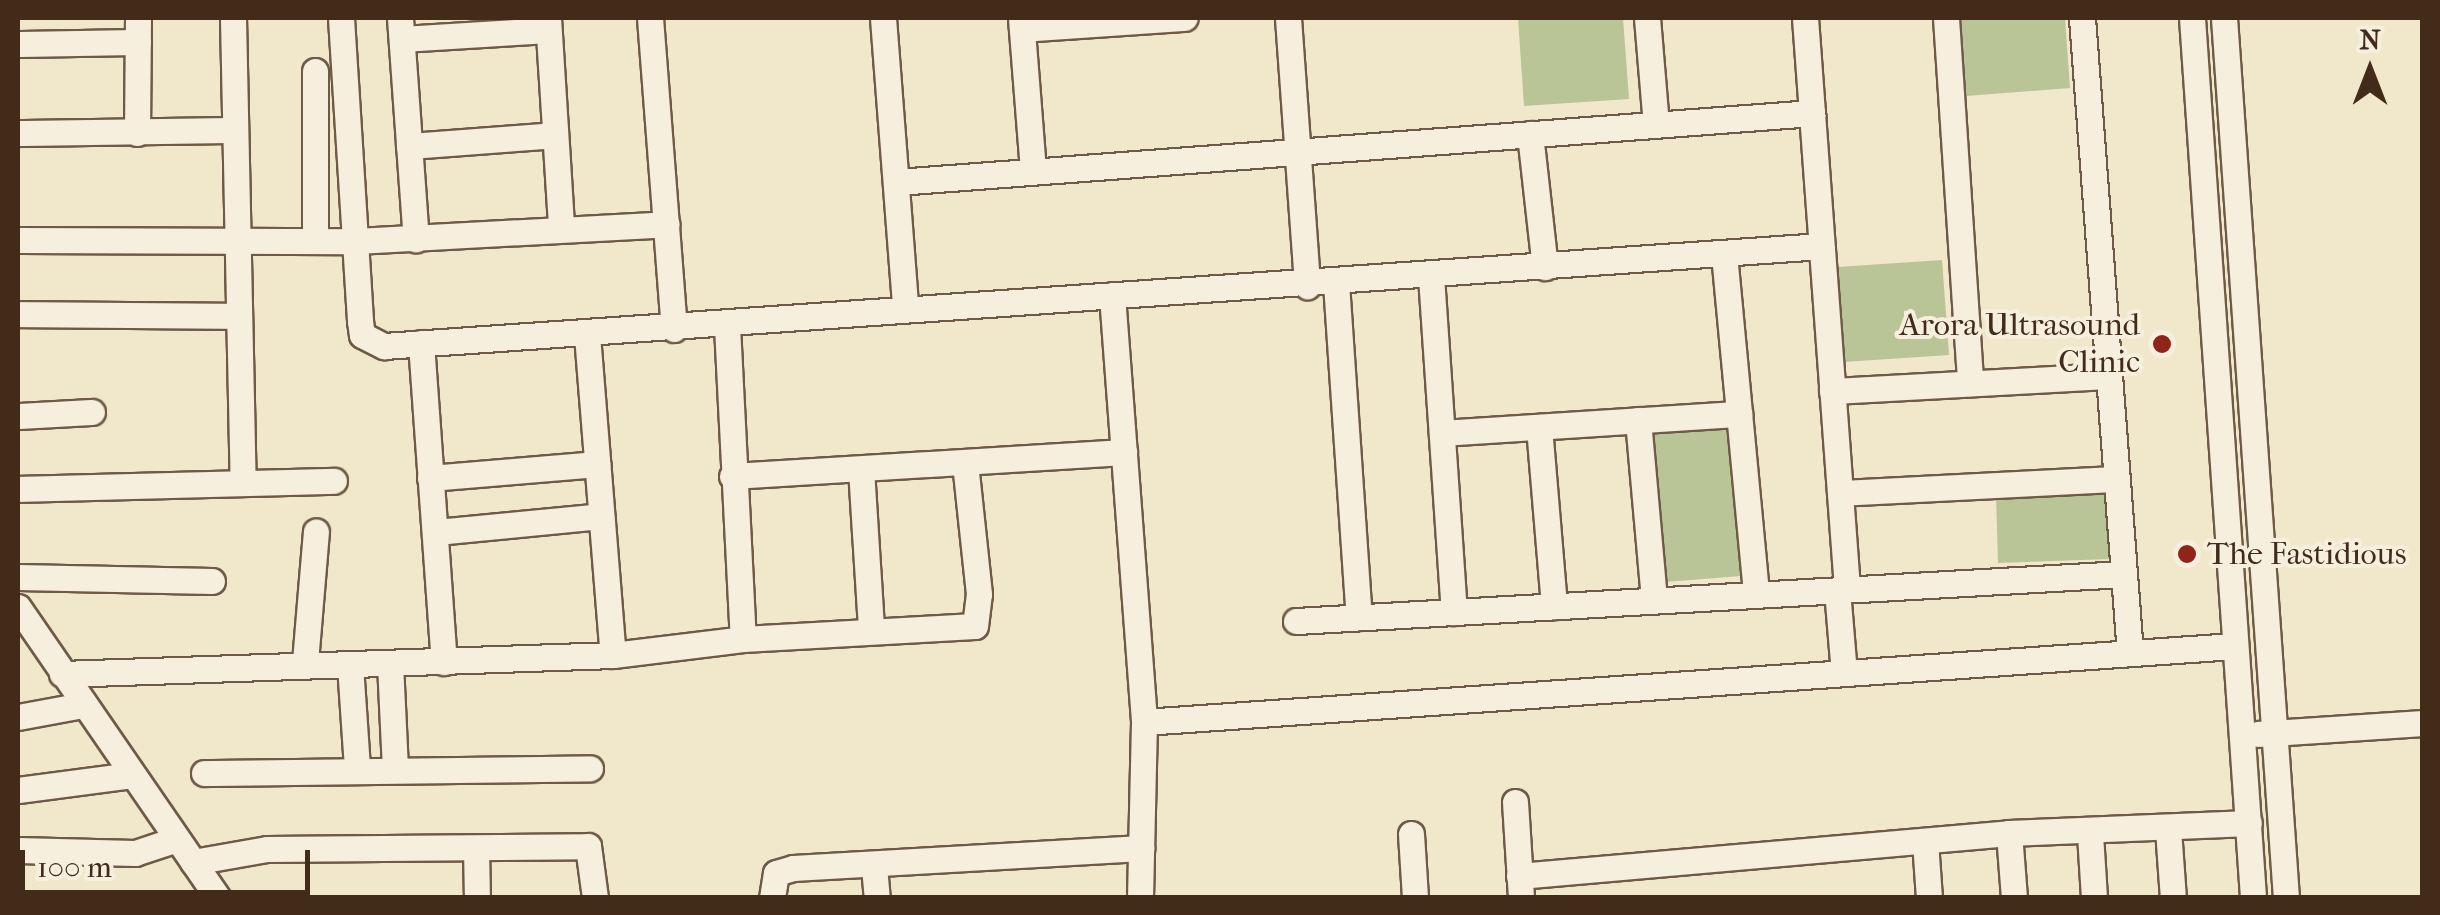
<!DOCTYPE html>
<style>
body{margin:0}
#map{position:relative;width:2440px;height:915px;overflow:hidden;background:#f1e7ca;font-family:"IM FELL French Canon",serif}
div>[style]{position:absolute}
.green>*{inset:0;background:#bac597}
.roads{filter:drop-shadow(2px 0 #6e5a46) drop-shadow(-2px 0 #6e5a46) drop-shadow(0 2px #6e5a46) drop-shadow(0 -2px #6e5a46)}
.minor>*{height:25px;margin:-12.5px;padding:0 12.5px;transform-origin:12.5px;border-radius:12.5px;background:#f6efdd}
.dots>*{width:28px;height:28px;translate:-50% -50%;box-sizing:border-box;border:5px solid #f6efdd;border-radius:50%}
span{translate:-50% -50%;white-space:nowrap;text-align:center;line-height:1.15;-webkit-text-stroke:8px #f6efdd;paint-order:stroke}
.poi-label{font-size:32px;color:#432b1a}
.right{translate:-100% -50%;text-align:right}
.left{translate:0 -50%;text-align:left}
.frame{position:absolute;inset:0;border:20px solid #432b1a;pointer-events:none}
.north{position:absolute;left:2320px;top:20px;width:100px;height:100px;-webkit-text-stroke:8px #f6efdd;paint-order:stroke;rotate:0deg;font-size:28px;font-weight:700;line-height:40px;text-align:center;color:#432b1a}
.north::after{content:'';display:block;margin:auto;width:35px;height:45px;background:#432b1a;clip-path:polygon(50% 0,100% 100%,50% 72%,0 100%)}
.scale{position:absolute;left:20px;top:850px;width:290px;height:45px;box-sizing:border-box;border:5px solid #432b1a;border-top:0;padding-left:12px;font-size:30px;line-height:35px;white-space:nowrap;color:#432b1a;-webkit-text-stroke:8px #f6efdd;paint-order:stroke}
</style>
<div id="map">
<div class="green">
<div style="clip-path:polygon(1518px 18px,1623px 18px,1629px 99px,1524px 106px)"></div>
<div style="clip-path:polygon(1960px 18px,2065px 18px,2070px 88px,1966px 96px)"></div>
<div style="clip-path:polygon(1942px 260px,1949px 355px,1844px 362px,1838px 267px)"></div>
<div style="clip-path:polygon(1730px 426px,1741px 576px,1665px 582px,1654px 431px)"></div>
<div style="clip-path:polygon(2107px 492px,2110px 559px,1998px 563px,1996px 496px)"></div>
</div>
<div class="roads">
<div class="minor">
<div style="left:233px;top:18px;width:465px;rotate:88.8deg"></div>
<div style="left:341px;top:18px;width:304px;rotate:86.4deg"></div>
<div style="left:360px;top:321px;width:14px;rotate:82deg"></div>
<div style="left:362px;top:335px;width:25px;rotate:27deg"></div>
<div style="left:384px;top:346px;width:1441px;rotate:-3.98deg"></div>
<div style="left:400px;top:18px;width:222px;rotate:85.9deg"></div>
<div style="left:548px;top:18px;width:209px;rotate:86.4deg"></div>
<div style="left:650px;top:18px;width:312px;rotate:85.6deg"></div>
<div style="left:883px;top:18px;width:290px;rotate:85.6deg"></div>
<div style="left:1021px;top:18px;width:154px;rotate:85.5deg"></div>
<div style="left:1288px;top:18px;width:269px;rotate:85.9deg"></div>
<div style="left:1647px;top:18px;width:107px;rotate:85.2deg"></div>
<div style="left:1805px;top:18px;width:573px;rotate:85.79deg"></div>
<div style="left:1946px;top:18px;width:366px;rotate:86.2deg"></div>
<div style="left:2082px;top:18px;width:637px;rotate:85.68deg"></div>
<div style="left:2192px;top:18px;width:882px;rotate:86.03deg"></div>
<div style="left:2224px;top:18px;width:882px;rotate:85.97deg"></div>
<div style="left:1022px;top:29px;width:163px;rotate:-3.9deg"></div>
<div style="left:402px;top:39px;width:146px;rotate:-3.5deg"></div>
<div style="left:18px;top:44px;width:120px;rotate:-1deg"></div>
<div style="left:18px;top:133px;width:217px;rotate:-0.8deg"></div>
<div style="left:137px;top:133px;width:115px;rotate:-89.5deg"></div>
<div style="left:1530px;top:134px;width:134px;rotate:83.6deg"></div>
<div style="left:409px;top:146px;width:145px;rotate:-4.3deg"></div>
<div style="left:897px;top:182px;width:918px;rotate:-4.31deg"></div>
<div style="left:18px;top:240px;width:338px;rotate:0.2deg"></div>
<div style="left:356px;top:241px;width:311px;rotate:-3.1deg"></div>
<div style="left:315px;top:241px;width:170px;rotate:-90deg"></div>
<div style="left:1724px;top:254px;width:342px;rotate:84.6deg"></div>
<div style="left:1431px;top:276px;width:337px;rotate:86.1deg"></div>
<div style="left:1336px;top:283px;width:335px;rotate:86.1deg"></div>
<div style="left:1112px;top:295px;width:428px;rotate:85.7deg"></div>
<div style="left:1144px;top:722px;width:176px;rotate:91.3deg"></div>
<div style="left:18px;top:314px;width:221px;rotate:0.5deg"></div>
<div style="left:727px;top:326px;width:313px;rotate:87.1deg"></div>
<div style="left:587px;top:335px;width:321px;rotate:85.4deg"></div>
<div style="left:421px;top:343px;width:320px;rotate:85.9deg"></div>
<div style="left:1832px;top:391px;width:277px;rotate:-3.1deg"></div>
<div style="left:18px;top:416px;width:74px;rotate:-3.1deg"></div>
<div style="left:1638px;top:420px;width:181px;rotate:84.9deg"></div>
<div style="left:1539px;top:427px;width:180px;rotate:85.2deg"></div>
<div style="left:1442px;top:433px;width:298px;rotate:-3.7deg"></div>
<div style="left:861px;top:469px;width:161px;rotate:86.4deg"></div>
<div style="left:732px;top:476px;width:393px;rotate:-3.5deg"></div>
<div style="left:430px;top:478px;width:168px;rotate:-4.8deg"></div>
<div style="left:18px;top:489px;width:316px;rotate:-1.5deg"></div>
<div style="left:1840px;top:493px;width:277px;rotate:-2.9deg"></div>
<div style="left:436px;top:532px;width:166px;rotate:-5.5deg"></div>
<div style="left:18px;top:577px;width:194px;rotate:1.2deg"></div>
<div style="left:1837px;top:590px;width:83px;rotate:85.2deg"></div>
<div style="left:18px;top:607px;width:353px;rotate:55.5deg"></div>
<div style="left:1296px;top:621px;width:829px;rotate:-3.25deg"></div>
<div style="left:305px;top:662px;width:131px;rotate:-85.2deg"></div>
<div style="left:390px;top:663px;width:105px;rotate:87.3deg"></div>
<div style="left:350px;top:665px;width:104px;rotate:86.1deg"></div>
<div style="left:62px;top:674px;width:551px;rotate:-1.97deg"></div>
<div style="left:613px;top:655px;width:131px;rotate:-7deg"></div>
<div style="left:743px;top:639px;width:232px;rotate:-3.2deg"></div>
<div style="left:975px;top:626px;width:32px;rotate:-83deg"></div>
<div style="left:979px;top:594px;width:132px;rotate:-96.1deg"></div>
<div style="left:18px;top:717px;width:66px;rotate:-10.5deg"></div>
<div style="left:1144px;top:722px;width:1092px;rotate:-3.99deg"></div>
<div style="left:2258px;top:734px;width:164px;rotate:-3.8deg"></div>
<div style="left:204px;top:773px;width:386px;rotate:-0.7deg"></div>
<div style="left:18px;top:790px;width:115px;rotate:-7.5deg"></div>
<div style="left:1515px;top:802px;width:96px;rotate:86.4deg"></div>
<div style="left:2168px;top:829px;width:69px;rotate:85.9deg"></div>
<div style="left:2009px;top:833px;width:65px;rotate:85.6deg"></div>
<div style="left:1411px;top:834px;width:64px;rotate:86.4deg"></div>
<div style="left:2090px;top:834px;width:64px;rotate:86.4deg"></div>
<div style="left:1925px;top:841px;width:57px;rotate:86deg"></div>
<div style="left:476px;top:848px;width:50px;rotate:88.9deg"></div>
<div style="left:18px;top:850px;width:117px;rotate:1.5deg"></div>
<div style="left:135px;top:853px;width:44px;rotate:-18.4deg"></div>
<div style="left:193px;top:862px;width:75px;rotate:-10deg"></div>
<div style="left:267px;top:849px;width:321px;rotate:-0.5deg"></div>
<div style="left:588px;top:846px;width:52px;rotate:82.3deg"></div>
<div style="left:874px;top:866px;width:32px;rotate:85deg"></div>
<div style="left:1519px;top:876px;width:492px;rotate:-5deg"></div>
<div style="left:2009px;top:833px;width:240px;rotate:-2.4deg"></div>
<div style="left:772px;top:898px;width:25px;rotate:-81deg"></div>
<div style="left:776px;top:873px;width:18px;rotate:-16deg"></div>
<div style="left:793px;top:868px;width:349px;rotate:-3.3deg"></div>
</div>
</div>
<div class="dots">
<div style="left:2162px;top:344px;background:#8f2418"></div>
<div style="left:2187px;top:554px;background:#8f2418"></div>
</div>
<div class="poi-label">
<span class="right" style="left:2140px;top:344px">Arora Ultrasound<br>Clinic</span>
<span class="left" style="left:2207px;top:554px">The Fastidious</span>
</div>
<div class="frame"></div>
<div class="north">N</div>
<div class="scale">100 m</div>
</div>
